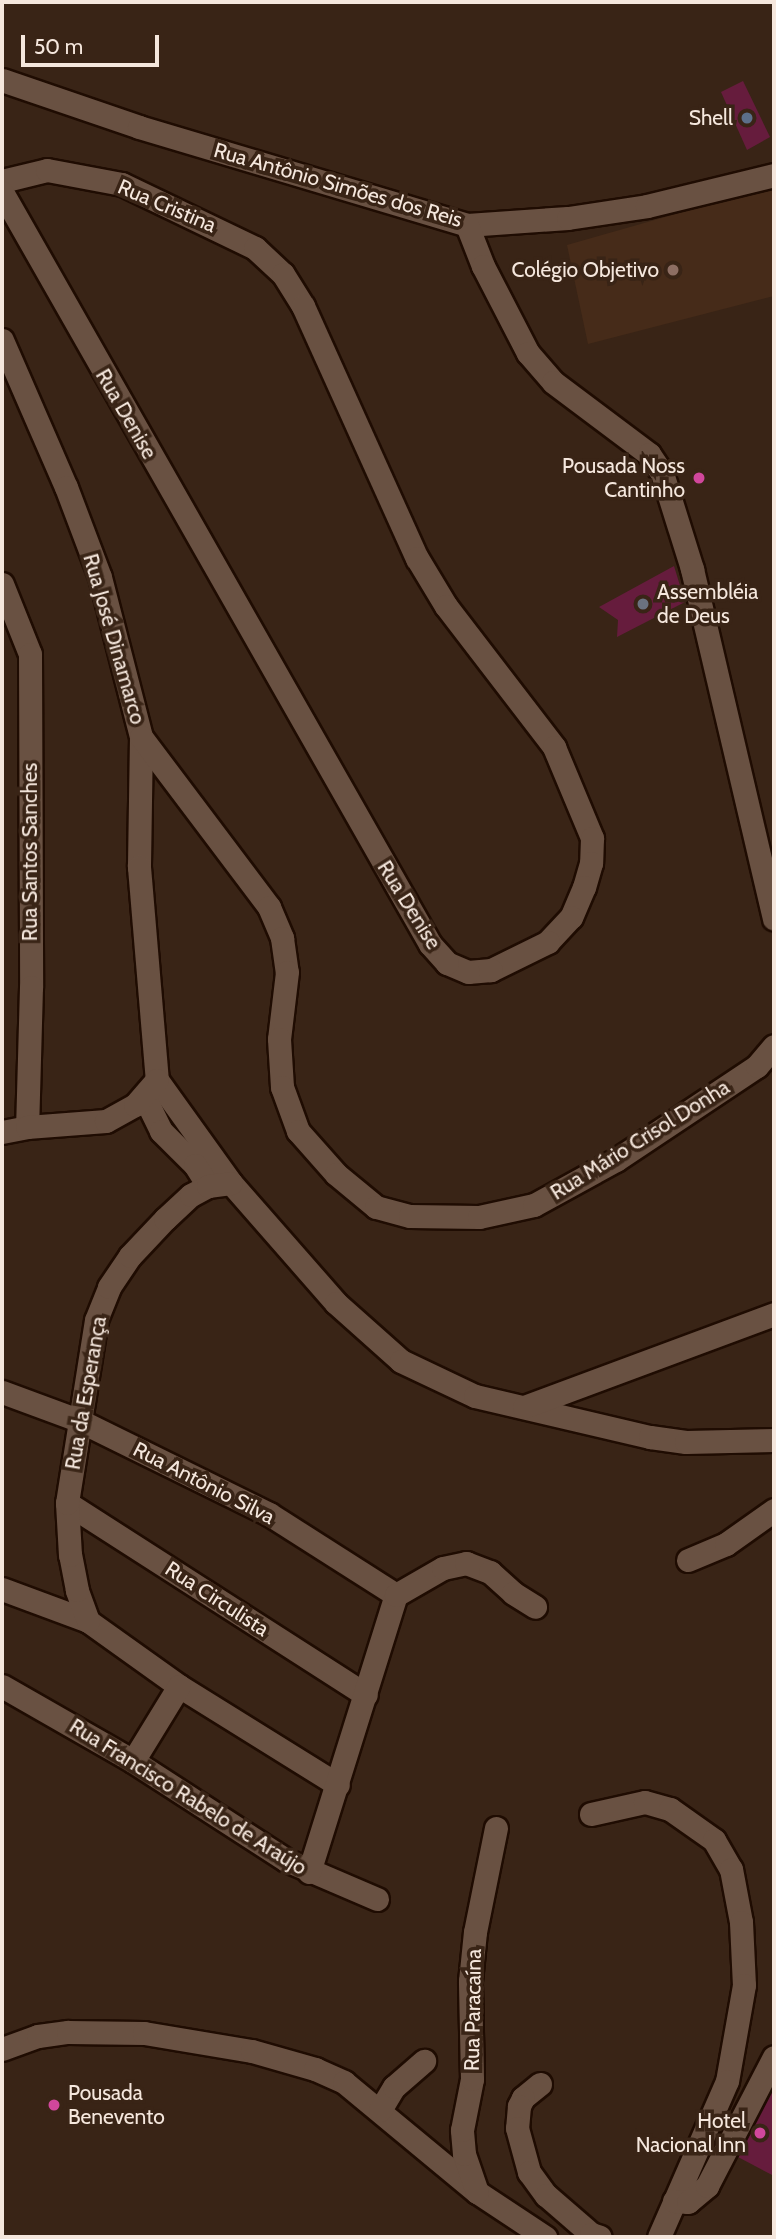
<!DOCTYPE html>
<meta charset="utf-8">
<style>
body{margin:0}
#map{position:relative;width:776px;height:2239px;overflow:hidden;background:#392416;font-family:Cabin,sans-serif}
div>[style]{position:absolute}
.built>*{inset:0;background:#462b19}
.building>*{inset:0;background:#661c3d}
.roads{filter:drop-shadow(2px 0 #1f0c02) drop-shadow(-2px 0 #1f0c02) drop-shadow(0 2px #1f0c02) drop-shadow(0 -2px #1f0c02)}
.minor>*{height:23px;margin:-11.5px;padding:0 11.5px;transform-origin:11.5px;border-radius:11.5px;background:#695142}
.dots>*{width:19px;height:19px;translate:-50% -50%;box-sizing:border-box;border:4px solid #392416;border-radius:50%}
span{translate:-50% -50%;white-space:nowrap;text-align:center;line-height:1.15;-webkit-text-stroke:7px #392416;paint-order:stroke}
.poi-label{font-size:21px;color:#f5e7dd}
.right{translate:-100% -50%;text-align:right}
.left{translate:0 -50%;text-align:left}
.street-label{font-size:21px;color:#f5e7dd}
.frame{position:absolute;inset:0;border:4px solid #f5e7dd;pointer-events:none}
.scale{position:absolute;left:21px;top:35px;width:138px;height:32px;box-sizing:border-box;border:4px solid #f5e7dd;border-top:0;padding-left:9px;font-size:21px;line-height:24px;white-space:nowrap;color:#f5e7dd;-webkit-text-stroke:5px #392416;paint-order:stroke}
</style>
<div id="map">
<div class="built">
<div style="clip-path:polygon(774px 186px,774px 296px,588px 344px,567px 245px)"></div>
</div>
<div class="building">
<div style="clip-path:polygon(743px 81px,770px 137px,747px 150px,721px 92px)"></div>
<div style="clip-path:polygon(674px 566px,685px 602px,617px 637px,618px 620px,599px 607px)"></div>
<div style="clip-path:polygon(774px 2087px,774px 2176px,738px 2157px)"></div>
</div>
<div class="roads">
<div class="minor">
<div style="left:2px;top:80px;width:145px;rotate:18.9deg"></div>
<div style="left:139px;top:127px;width:342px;rotate:16.6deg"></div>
<div style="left:467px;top:225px;width:101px;rotate:-4deg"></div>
<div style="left:568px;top:218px;width:80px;rotate:-8.6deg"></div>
<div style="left:647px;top:206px;width:131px;rotate:-13.7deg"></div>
<div style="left:2px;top:181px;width:46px;rotate:-13.7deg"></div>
<div style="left:47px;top:170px;width:76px;rotate:10.6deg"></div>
<div style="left:122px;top:184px;width:148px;rotate:25.7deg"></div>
<div style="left:255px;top:248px;width:38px;rotate:43deg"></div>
<div style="left:283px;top:274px;width:38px;rotate:58deg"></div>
<div style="left:303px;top:306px;width:277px;rotate:65.7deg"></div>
<div style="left:417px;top:558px;width:56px;rotate:58.9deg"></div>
<div style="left:446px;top:606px;width:178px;rotate:52.5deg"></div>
<div style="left:554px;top:747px;width:99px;rotate:67.3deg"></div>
<div style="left:592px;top:838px;width:25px;rotate:92deg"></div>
<div style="left:591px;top:863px;width:25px;rotate:106deg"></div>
<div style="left:584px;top:887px;width:33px;rotate:113deg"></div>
<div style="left:571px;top:917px;width:34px;rotate:133deg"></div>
<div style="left:548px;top:942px;width:64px;rotate:153.8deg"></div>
<div style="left:491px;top:970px;width:23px;rotate:175deg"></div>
<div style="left:468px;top:972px;width:23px;rotate:-157deg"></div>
<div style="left:447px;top:963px;width:25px;rotate:-132deg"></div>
<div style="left:430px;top:944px;width:865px;rotate:-119.65deg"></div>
<div style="left:467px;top:225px;width:44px;rotate:68.7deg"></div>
<div style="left:483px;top:266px;width:98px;rotate:62.7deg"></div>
<div style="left:528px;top:353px;width:38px;rotate:49deg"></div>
<div style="left:553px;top:382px;width:120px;rotate:36.9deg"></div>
<div style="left:649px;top:454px;width:23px;rotate:56deg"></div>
<div style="left:662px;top:473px;width:101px;rotate:72.6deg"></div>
<div style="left:692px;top:569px;width:359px;rotate:76.8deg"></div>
<div style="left:2px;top:340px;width:160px;rotate:66.5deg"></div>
<div style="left:66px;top:487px;width:96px;rotate:69.3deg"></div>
<div style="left:100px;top:577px;width:165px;rotate:75.6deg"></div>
<div style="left:141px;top:737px;width:130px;rotate:90.9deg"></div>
<div style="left:139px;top:867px;width:214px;rotate:85.2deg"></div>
<div style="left:2px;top:584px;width:75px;rotate:68.2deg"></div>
<div style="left:30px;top:654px;width:333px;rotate:89.8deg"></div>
<div style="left:31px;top:987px;width:140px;rotate:91.6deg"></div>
<div style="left:141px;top:737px;width:213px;rotate:53deg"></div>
<div style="left:269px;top:907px;width:34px;rotate:67deg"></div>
<div style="left:282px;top:938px;width:34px;rotate:82deg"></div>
<div style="left:287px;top:972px;width:67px;rotate:96.8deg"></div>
<div style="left:279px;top:1039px;width:48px;rotate:86.4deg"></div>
<div style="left:282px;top:1087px;width:47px;rotate:70deg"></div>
<div style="left:298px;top:1131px;width:57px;rotate:48.5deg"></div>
<div style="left:336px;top:1174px;width:52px;rotate:39.5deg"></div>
<div style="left:376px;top:1207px;width:35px;rotate:15deg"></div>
<div style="left:410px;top:1216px;width:69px;rotate:0.8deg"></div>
<div style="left:479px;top:1217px;width:56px;rotate:-12.3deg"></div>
<div style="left:534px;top:1205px;width:94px;rotate:-28.8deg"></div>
<div style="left:616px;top:1160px;width:169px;rotate:-33.7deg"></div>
<div style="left:757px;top:1066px;width:26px;rotate:-50deg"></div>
<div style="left:157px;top:1080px;width:127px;rotate:54.3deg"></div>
<div style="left:231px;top:1183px;width:159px;rotate:48.8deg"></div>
<div style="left:336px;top:1303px;width:87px;rotate:41.7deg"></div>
<div style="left:401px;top:1361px;width:82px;rotate:25.3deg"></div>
<div style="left:475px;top:1396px;width:180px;rotate:13.2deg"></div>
<div style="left:650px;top:1437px;width:36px;rotate:8deg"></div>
<div style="left:686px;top:1442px;width:88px;rotate:-1.3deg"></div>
<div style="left:144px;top:1096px;width:39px;rotate:64deg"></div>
<div style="left:161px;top:1131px;width:48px;rotate:45deg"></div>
<div style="left:195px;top:1165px;width:25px;rotate:58deg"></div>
<div style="left:2px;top:1132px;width:25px;rotate:-11deg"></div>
<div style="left:27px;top:1127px;width:79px;rotate:-4.3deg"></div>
<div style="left:106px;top:1121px;width:33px;rotate:-29deg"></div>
<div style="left:135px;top:1105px;width:33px;rotate:-49deg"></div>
<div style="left:2px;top:1392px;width:81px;rotate:20.2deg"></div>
<div style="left:78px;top:1420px;width:213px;rotate:26.2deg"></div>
<div style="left:269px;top:1514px;width:151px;rotate:32.5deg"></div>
<div style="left:524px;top:1407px;width:267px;rotate:-20.4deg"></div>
<div style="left:67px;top:1503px;width:355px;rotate:32.7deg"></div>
<div style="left:688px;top:1560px;width:41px;rotate:-22.8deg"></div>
<div style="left:726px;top:1544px;width:59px;rotate:-35.3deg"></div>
<div style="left:2px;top:1589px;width:92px;rotate:20.4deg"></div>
<div style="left:88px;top:1621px;width:112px;rotate:35.5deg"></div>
<div style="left:179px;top:1686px;width:187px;rotate:31.9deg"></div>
<div style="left:88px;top:1621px;width:33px;rotate:-110deg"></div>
<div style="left:77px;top:1590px;width:36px;rotate:-101deg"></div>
<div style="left:70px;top:1555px;width:52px;rotate:-93.3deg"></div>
<div style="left:67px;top:1503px;width:185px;rotate:-81deg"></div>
<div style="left:96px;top:1320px;width:35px;rotate:-68deg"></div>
<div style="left:109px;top:1287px;width:37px;rotate:-56deg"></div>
<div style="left:130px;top:1256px;width:51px;rotate:-46.6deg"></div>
<div style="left:165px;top:1219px;width:35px;rotate:-43deg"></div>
<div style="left:191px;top:1195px;width:19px;rotate:-28deg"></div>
<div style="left:208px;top:1186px;width:23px;rotate:-7deg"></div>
<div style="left:2px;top:1686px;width:151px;rotate:29.8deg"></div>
<div style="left:133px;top:1761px;width:182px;rotate:32.9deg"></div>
<div style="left:286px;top:1860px;width:99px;rotate:23.2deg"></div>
<div style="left:133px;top:1761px;width:88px;rotate:-58.5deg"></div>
<div style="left:591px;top:1814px;width:55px;rotate:-12.5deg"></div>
<div style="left:645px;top:1802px;width:26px;rotate:16deg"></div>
<div style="left:670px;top:1809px;width:54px;rotate:35.2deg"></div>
<div style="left:714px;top:1840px;width:34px;rotate:60deg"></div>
<div style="left:731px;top:1869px;width:54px;rotate:79.3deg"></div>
<div style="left:741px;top:1922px;width:63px;rotate:87.3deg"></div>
<div style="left:744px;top:1985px;width:97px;rotate:100deg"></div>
<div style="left:727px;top:2081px;width:170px;rotate:113.6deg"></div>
<div style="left:309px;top:1872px;width:290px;rotate:-72.6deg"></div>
<div style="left:396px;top:1595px;width:54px;rotate:-29.9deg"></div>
<div style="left:443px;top:1568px;width:24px;rotate:-12deg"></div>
<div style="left:466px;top:1563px;width:26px;rotate:21deg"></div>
<div style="left:490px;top:1572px;width:31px;rotate:42deg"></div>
<div style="left:513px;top:1593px;width:26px;rotate:32deg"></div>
<div style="left:2px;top:2049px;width:38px;rotate:-20deg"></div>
<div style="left:38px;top:2036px;width:30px;rotate:-8deg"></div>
<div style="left:68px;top:2032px;width:76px;rotate:0.8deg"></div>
<div style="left:144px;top:2033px;width:109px;rotate:9.5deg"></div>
<div style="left:252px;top:2051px;width:66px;rotate:15.9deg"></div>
<div style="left:315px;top:2069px;width:32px;rotate:24deg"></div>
<div style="left:344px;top:2082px;width:173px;rotate:39.6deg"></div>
<div style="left:477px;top:2192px;width:82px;rotate:33.5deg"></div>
<div style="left:540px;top:2084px;width:22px;rotate:141deg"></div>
<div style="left:523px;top:2098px;width:9px;rotate:117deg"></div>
<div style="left:519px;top:2106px;width:22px;rotate:95deg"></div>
<div style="left:517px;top:2128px;width:46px;rotate:74.7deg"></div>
<div style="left:529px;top:2172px;width:29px;rotate:54deg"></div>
<div style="left:546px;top:2195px;width:60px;rotate:40.9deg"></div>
<div style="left:591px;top:2234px;width:9px;rotate:18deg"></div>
<div style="left:380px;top:2110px;width:27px;rotate:-59deg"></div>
<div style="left:394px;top:2087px;width:40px;rotate:-41deg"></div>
<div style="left:477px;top:2192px;width:40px;rotate:-108.9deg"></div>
<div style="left:464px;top:2154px;width:24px;rotate:-95deg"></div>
<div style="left:462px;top:2130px;width:52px;rotate:-78.9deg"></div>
<div style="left:472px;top:2079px;width:98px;rotate:-91.2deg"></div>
<div style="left:470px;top:1981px;width:49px;rotate:-84.2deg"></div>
<div style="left:475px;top:1932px;width:106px;rotate:-78.6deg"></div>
<div style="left:674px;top:2201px;width:14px;rotate:4deg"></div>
<div style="left:688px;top:2202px;width:25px;rotate:-40deg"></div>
<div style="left:707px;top:2186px;width:145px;rotate:-62.6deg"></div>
</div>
</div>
<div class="dots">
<div style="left:747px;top:118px;background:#5c6f8a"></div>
<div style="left:673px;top:270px;background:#8d6e63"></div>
<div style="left:699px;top:478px;background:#d1479c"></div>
<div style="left:643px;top:604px;background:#6b7280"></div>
<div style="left:54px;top:2105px;background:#d1479c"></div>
<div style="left:760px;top:2133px;background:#d1479c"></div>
</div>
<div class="poi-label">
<span class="right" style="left:733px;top:118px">Shell</span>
<span class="right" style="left:659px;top:270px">Colégio Objetivo</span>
<span class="right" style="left:685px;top:478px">Pousada Noss<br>Cantinho</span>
<span class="left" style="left:657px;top:604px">Assembléia<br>de Deus</span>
<span class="left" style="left:68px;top:2105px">Pousada<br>Benevento</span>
<span class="right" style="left:746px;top:2133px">Hotel<br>Nacional Inn</span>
</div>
<div class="street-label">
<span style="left:338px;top:185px;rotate:16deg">Rua Antônio Simões dos Reis</span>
<span style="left:167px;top:206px;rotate:23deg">Rua Cristina</span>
<span style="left:126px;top:414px;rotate:60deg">Rua Denise</span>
<span style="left:114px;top:639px;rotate:74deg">Rua José Dinamarco</span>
<span style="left:30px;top:852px;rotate:-90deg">Rua Santos Sanches</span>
<span style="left:409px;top:905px;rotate:58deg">Rua Denise</span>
<span style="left:640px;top:1140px;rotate:-32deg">Rua Mário Crisol Donha</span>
<span style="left:86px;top:1393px;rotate:-80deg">Rua da Esperança</span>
<span style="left:204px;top:1483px;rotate:27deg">Rua Antônio Silva</span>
<span style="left:217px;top:1599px;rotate:33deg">Rua Circulista</span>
<span style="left:188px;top:1797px;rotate:32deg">Rua Francisco Rabelo de Araújo</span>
<span style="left:473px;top:2010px;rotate:-89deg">Rua Paracaína</span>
</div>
<div class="frame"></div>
<div class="scale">50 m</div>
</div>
